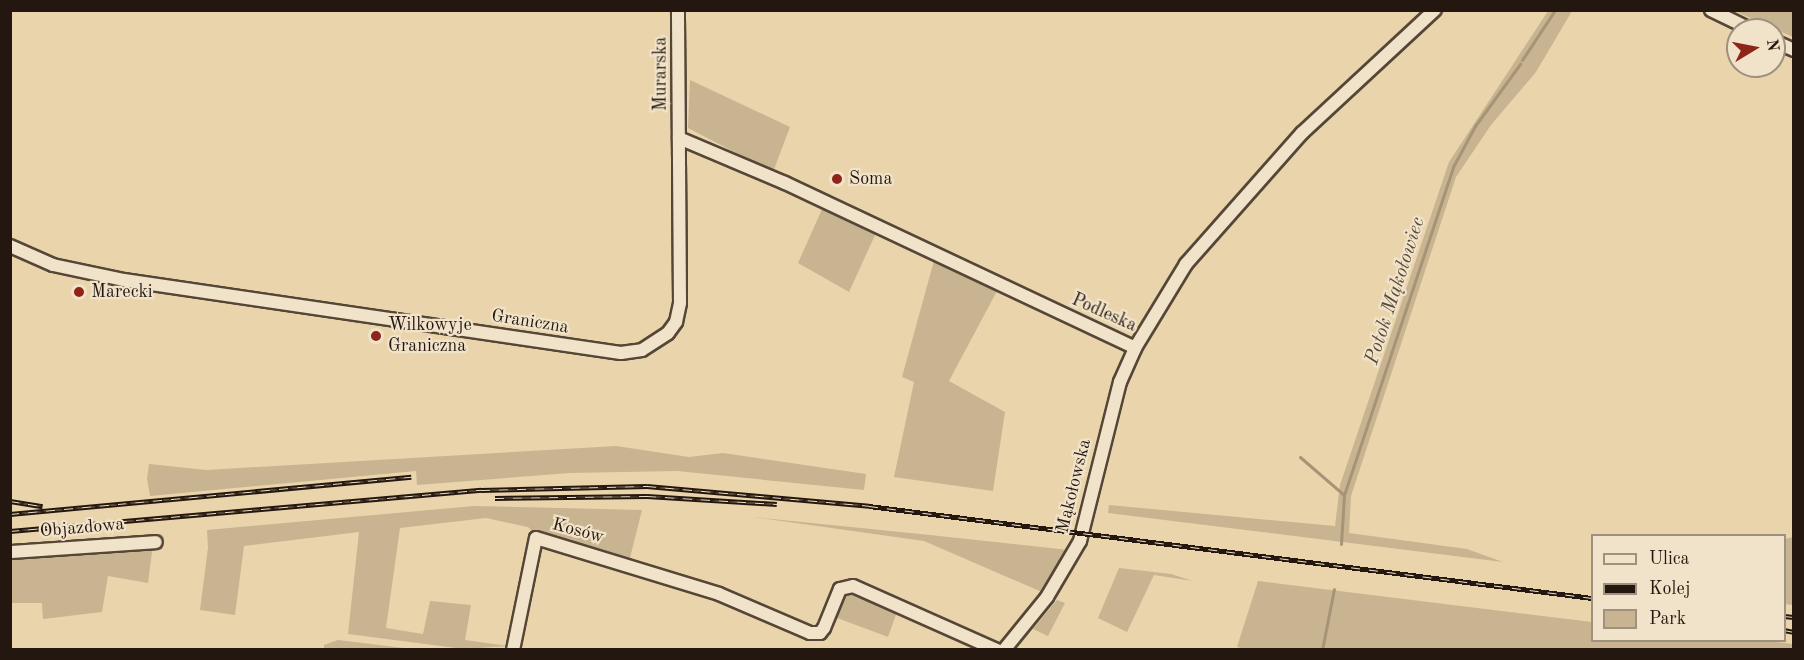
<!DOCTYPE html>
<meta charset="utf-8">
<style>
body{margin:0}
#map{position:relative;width:1804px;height:660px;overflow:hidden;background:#e9d4ac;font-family:"Old Standard TT",serif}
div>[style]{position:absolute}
.green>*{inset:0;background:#c8b491}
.stream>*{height:3px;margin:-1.5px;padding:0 1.5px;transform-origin:1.5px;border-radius:1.5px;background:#a69477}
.roads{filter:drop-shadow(2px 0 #554636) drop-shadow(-2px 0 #554636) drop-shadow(0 2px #554636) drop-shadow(0 -2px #554636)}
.minor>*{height:12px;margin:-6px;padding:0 6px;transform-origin:6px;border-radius:6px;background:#f1e3c9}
.rail>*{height:5px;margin-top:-2.5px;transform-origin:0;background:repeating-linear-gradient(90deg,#f1e3c9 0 9px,#24170f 0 18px);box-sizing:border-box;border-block:2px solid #24170f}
.dots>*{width:16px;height:16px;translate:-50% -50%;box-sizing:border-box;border:3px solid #f1e3c9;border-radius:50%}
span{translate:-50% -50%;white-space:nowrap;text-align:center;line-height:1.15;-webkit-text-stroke:4.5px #f1e3c9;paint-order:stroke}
.street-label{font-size:18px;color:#24170f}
.poi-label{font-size:18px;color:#24170f}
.left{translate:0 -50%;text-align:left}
.water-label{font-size:20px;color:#584939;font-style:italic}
.frame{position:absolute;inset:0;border:12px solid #24170f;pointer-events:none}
.legend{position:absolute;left:1591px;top:534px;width:195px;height:108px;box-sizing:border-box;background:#f1e3c9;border:2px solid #9f917f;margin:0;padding:8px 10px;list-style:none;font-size:18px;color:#24170f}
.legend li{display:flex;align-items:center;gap:12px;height:30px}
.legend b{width:30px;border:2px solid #9f917f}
.north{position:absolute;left:1726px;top:18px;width:60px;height:60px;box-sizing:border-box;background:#f1e3c9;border:2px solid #9f917f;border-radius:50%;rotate:80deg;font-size:16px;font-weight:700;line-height:24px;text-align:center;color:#24170f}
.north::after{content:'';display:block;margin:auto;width:21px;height:27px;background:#8f2418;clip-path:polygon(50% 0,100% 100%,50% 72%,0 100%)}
</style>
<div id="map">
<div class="green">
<div style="clip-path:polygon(1548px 11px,1572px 11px,1536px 72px,1491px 125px,1456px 177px,1351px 496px,1349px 533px,1467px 549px,1503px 562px,1108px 513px,1109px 505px,1335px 526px,1340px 485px,1449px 162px)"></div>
<div style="clip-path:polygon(1735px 11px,1793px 11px,1793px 37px)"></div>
<div style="clip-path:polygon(690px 80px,790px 127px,773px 172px,688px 128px)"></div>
<div style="clip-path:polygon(823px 207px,876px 233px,849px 292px,798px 263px)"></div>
<div style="clip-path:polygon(935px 257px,997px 291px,949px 381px,1005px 412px,993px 491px,894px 477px,914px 382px,902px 377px)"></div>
<div style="clip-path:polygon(616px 446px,689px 457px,723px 453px,866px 474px,864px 490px,677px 471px,570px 473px,417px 485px,416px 471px,150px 496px,147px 479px,149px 464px,206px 470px)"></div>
<div style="clip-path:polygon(474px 506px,642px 510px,629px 562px,537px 536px,528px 527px,486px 518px,400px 528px,386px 628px,423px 634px,430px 601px,471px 605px,465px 640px,508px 646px,464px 649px,348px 634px,359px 532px,244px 546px,235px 615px,200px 610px,208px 548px,207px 530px)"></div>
<div style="clip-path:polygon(753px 517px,930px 535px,1069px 550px,1044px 593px,924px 541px)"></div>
<div style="clip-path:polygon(1793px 537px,1794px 537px,1793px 605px,1784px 604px,1785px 539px)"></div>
<div style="clip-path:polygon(146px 544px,152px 552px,148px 583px,108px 576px,102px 612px,43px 619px,42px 603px,11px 603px,11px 556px)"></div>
<div style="clip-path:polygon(1119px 568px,1171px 574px,1193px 581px,1154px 575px,1127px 632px,1098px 618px)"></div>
<div style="clip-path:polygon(1258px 581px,1592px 622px,1592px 640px,1761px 640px,1793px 644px,1793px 649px,1245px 649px,1237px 647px)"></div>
<div style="clip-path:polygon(849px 589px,898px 609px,888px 637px,832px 616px,839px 596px)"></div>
<div style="clip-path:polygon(1057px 600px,1065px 603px,1048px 636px,1033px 629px)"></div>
<div style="clip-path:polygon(338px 640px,412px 649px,324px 649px,324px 645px)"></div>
</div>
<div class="stream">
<div style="left:1522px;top:60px;width:60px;rotate:-56.6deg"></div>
<div style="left:1300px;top:457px;width:58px;rotate:40.8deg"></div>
<div style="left:1341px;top:544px;width:49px;rotate:-86.5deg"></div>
<div style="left:1344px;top:495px;width:348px;rotate:-71.6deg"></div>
<div style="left:1454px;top:165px;width:44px;rotate:-61.7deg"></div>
<div style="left:1475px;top:126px;width:77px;rotate:-54deg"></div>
<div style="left:1322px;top:650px;width:62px;rotate:-78.9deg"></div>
</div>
<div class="roads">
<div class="minor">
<div style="left:1711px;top:10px;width:46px;rotate:26deg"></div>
<div style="left:1774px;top:41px;width:22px;rotate:24deg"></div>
<div style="left:679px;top:138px;width:115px;rotate:23deg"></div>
<div style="left:785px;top:183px;width:387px;rotate:25.2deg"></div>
<div style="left:10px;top:246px;width:47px;rotate:23.8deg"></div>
<div style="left:53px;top:265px;width:73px;rotate:11.9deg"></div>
<div style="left:124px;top:280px;width:502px;rotate:8.36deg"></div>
<div style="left:621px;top:353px;width:21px;rotate:-8deg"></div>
<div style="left:642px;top:350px;width:31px;rotate:-33deg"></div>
<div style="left:668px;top:333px;width:14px;rotate:-54deg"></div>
<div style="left:676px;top:322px;width:19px;rotate:-78deg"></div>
<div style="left:680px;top:303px;width:293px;rotate:-90.4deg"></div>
<div style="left:10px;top:552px;width:146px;rotate:-3.9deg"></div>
<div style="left:513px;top:650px;width:114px;rotate:-78.4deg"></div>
<div style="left:536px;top:538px;width:191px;rotate:17deg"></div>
<div style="left:719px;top:594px;width:99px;rotate:23.2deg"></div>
<div style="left:810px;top:633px;width:10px"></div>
<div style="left:820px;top:633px;width:6px;rotate:-51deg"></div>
<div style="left:824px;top:628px;width:42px;rotate:-67.7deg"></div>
<div style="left:840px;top:589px;width:13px;rotate:-13deg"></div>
<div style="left:853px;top:586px;width:158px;rotate:24deg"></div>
<div style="left:1004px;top:650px;width:68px;rotate:-50.9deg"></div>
<div style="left:1047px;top:597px;width:65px;rotate:-59.5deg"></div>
<div style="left:1080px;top:541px;width:164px;rotate:-75.9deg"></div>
<div style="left:1120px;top:382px;width:37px;rotate:-66deg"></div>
<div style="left:1135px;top:348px;width:98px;rotate:-58.7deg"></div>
<div style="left:1186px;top:264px;width:175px;rotate:-48.5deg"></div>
<div style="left:1302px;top:133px;width:181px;rotate:-42.8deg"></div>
</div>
</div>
<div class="rail">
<div style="left:495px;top:498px;width:152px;rotate:-0.8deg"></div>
<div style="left:647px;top:496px;width:130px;rotate:3.5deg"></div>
<div style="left:10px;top:501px;width:33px;rotate:9deg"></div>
<div style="left:10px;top:514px;width:403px;rotate:-5.3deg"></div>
<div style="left:10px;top:531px;width:473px;rotate:-5deg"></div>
<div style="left:481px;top:490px;width:166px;rotate:-1.4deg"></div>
<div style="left:647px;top:486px;width:223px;rotate:5.1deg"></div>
<div style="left:869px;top:506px;width:729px;rotate:7.25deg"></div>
<div style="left:1784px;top:616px;width:10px;rotate:6deg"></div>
<div style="left:1784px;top:630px;width:10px;rotate:11deg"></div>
</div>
<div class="dots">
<div style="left:837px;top:179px;background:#8f2418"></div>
<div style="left:79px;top:292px;background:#8f2418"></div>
<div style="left:376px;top:336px;background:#8f2418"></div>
</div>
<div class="street-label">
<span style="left:661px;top:74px;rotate:-90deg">Murarska</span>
<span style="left:1104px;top:313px;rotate:24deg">Podleska</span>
<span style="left:530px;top:322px;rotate:9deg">Graniczna</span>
<span style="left:1074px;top:486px;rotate:-76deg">Mąkołowska</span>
<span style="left:82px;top:528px;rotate:-5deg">Objazdowa</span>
<span style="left:578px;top:531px;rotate:15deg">Kosów</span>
</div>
<div class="poi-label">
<span class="left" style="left:849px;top:179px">Soma</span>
<span class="left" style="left:91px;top:292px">Marecki</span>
<span class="left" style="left:388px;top:336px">Wilkowyje<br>Graniczna</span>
</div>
<div class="water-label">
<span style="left:1396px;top:291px;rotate:-72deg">Potok Mąkołowiec</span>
</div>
<div class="frame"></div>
<ul class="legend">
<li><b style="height:8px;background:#f1e3c9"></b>Ulica</li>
<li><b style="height:8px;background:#24170f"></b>Kolej</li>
<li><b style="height:16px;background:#c8b491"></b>Park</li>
</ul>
<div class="north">N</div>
</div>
